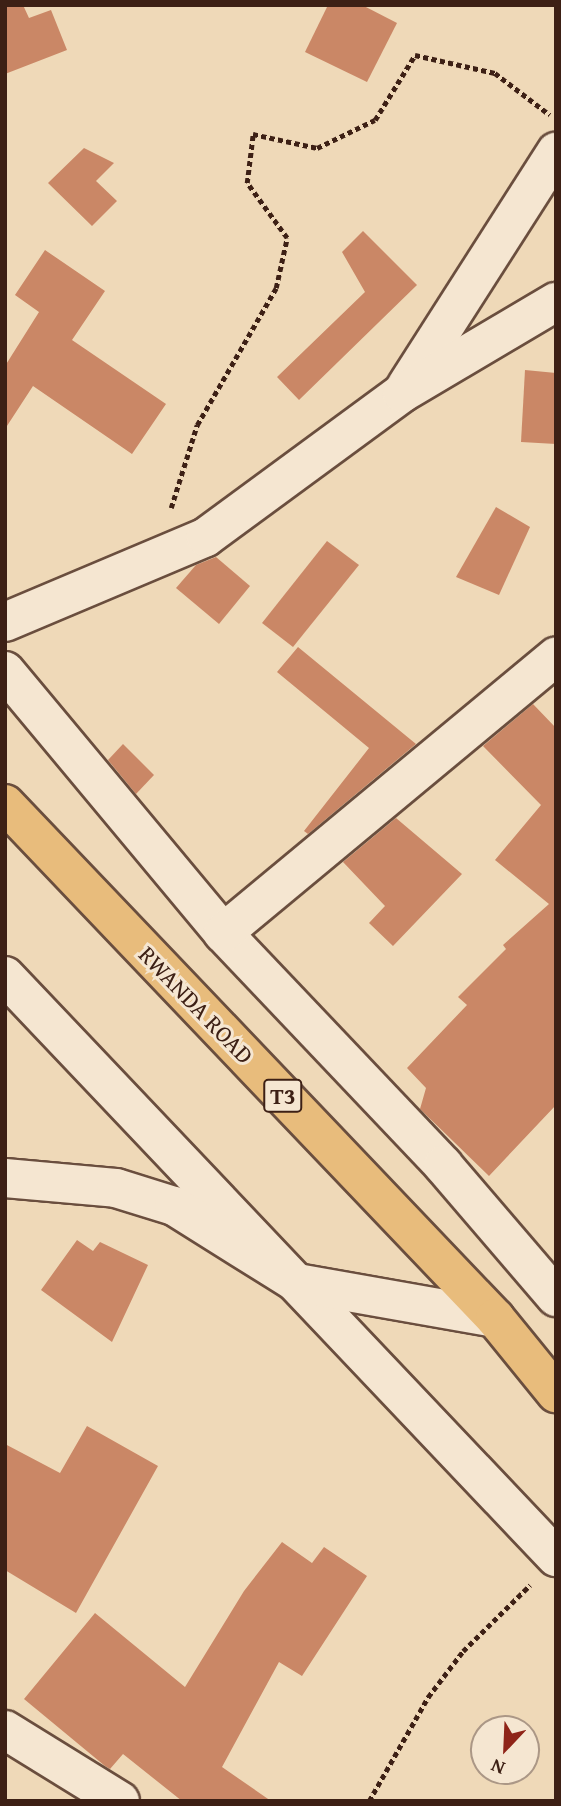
<!DOCTYPE html>
<style>
body{margin:0}
#map{position:relative;width:561px;height:1806px;overflow:hidden;background:#efd9b8;font-family:"Gentium Book Plus",serif}
div>[style]{position:absolute}
.building>*{inset:0;background:#ca8766}
.path>*{height:4.5px;margin-top:-2.25px;transform-origin:0;background:repeating-linear-gradient(90deg,#3d2015 0 5px,transparent 0 8.5px)}
.roads{filter:drop-shadow(2px 0 #6a4e3e) drop-shadow(-2px 0 #6a4e3e) drop-shadow(0 2px #6a4e3e) drop-shadow(0 -2px #6a4e3e)}
.street>*{height:38px;margin:-19px;padding:0 19px;transform-origin:19px;border-radius:19px;background:#f5e6d1}
.highway>*{height:38px;margin:-19px;padding:0 19px;transform-origin:19px;border-radius:19px;background:#e8bc7c}
span{translate:-50% -50%;white-space:nowrap;text-align:center;line-height:1.15;-webkit-text-stroke:6px #f5e6d1;paint-order:stroke}
.shield-label span{padding:2px 5px;background:#f5e6d1;border:2px solid;border-radius:5px;-webkit-text-stroke-width:0}
.shield-label{font-size:23px;color:#3d2015;font-weight:700}
.street-label{font-size:24px;color:#3d2015}
.frame{position:absolute;inset:0;border:7px solid #3d2015;pointer-events:none}
.north{position:absolute;left:470px;top:1715px;width:70px;height:70px;box-sizing:border-box;background:#f5e6d1;border:2px solid #ab9786;border-radius:50%;rotate:203deg;font-size:19px;font-weight:700;line-height:28px;text-align:center;color:#3d2015}
.north::after{content:'';display:block;margin:auto;width:24px;height:32px;background:#8f2418;clip-path:polygon(50% 0,100% 100%,50% 72%,0 100%)}
</style>
<div id="map">
<div class="building">
<div style="clip-path:polygon(5px 5px,23px 5px,29px 18px,51px 10px,67px 50px,5px 74px)"></div>
<div style="clip-path:polygon(328px 5px,362px 5px,397px 23px,367px 82px,305px 52px)"></div>
<div style="clip-path:polygon(84px 148px,114px 163px,96px 181px,117px 201px,92px 226px,48px 183px)"></div>
<div style="clip-path:polygon(363px 231px,417px 285px,299px 400px,277px 377px,365px 292px,342px 252px)"></div>
<div style="clip-path:polygon(45px 250px,105px 291px,72px 340px,166px 404px,132px 454px,33px 386px,5px 429px,5px 366px,39px 312px,15px 295px)"></div>
<div style="clip-path:polygon(525px 370px,556px 373px,556px 444px,521px 442px)"></div>
<div style="clip-path:polygon(496px 507px,530px 527px,499px 595px,456px 577px)"></div>
<div style="clip-path:polygon(327px 541px,359px 565px,293px 647px,262px 623px)"></div>
<div style="clip-path:polygon(216px 557px,250px 586px,219px 624px,176px 588px,196px 565px)"></div>
<div style="clip-path:polygon(298px 647px,416px 744px,308px 834px,304px 831px,369px 748px,277px 672px)"></div>
<div style="clip-path:polygon(533px 704px,556px 728px,556px 1105px,489px 1176px,420px 1109px,426px 1088px,407px 1068px,467px 1005px,458px 997px,506px 949px,503px 945px,549px 904px,495px 860px,541px 805px,483px 746px)"></div>
<div style="clip-path:polygon(123px 744px,154px 775px,136px 794px,108px 760px)"></div>
<div style="clip-path:polygon(396px 818px,462px 874px,393px 946px,369px 923px,385px 906px,343px 862px)"></div>
<div style="clip-path:polygon(77px 1240px,93px 1251px,100px 1242px,148px 1265px,112px 1342px,41px 1290px)"></div>
<div style="clip-path:polygon(87px 1426px,158px 1466px,76px 1613px,5px 1570px,5px 1444px,60px 1473px)"></div>
<div style="clip-path:polygon(282px 1542px,312px 1563px,324px 1547px,367px 1576px,302px 1676px,279px 1662px,222px 1767px,271px 1801px,182px 1801px,123px 1754px,110px 1769px,105px 1766px,24px 1699px,95px 1613px,185px 1687px,244px 1591px)"></div>
</div>
<div class="path">
<div style="left:171px;top:508px;width:87px;rotate:-72.6deg"></div>
<div style="left:197px;top:425px;width:158px;rotate:-60deg"></div>
<div style="left:276px;top:288px;width:51px;rotate:-77.6deg"></div>
<div style="left:287px;top:238px;width:68px;rotate:-126deg"></div>
<div style="left:247px;top:183px;width:49px;rotate:-83deg"></div>
<div style="left:253px;top:134px;width:66px;rotate:12.3deg"></div>
<div style="left:317px;top:148px;width:64px;rotate:-25.8deg"></div>
<div style="left:375px;top:120px;width:76px;rotate:-58.4deg"></div>
<div style="left:415px;top:55px;width:82px;rotate:12.7deg"></div>
<div style="left:495px;top:73px;width:69px;rotate:37.4deg"></div>
<div style="left:369px;top:1801px;width:120px;rotate:-60.4deg"></div>
<div style="left:428px;top:1697px;width:58px;rotate:-52.7deg"></div>
<div style="left:463px;top:1651px;width:94px;rotate:-44.6deg"></div>
</div>
<div class="roads">
<div class="street">
<div style="left:407px;top:385px;width:277px;rotate:-57.4deg"></div>
<div style="left:5px;top:622px;width:218px;rotate:-22.9deg"></div>
<div style="left:206px;top:537px;width:243px;rotate:-36.3deg"></div>
<div style="left:402px;top:393px;width:179px;rotate:-30.6deg"></div>
<div style="left:5px;top:671px;width:341px;rotate:50.2deg"></div>
<div style="left:223px;top:933px;width:320px;rotate:46.5deg"></div>
<div style="left:443px;top:1165px;width:174px;rotate:49.4deg"></div>
<div style="left:223px;top:933px;width:433px;rotate:-39.7deg"></div>
<div style="left:5px;top:976px;width:801px;rotate:46.52deg"></div>
<div style="left:5px;top:1178px;width:111px;rotate:5.1deg"></div>
<div style="left:116px;top:1188px;width:61px;rotate:17.2deg"></div>
<div style="left:174px;top:1206px;width:145px;rotate:32deg"></div>
<div style="left:297px;top:1283px;width:201px;rotate:10deg"></div>
<div style="left:5px;top:1730px;width:135px;rotate:31.7deg"></div>
</div>
<div class="highway">
<div style="left:5px;top:804px;width:710px;rotate:46.37deg"></div>
<div style="left:495px;top:1318px;width:97px;rotate:50.9deg"></div>
</div>
</div>
<div class="shield-label">
<span style="left:283px;top:1096px">T3</span>
</div>
<div class="street-label">
<span style="left:196px;top:1005px;rotate:46deg">RWANDA ROAD</span>
</div>
<div class="frame"></div>
<div class="north">N</div>
</div>
